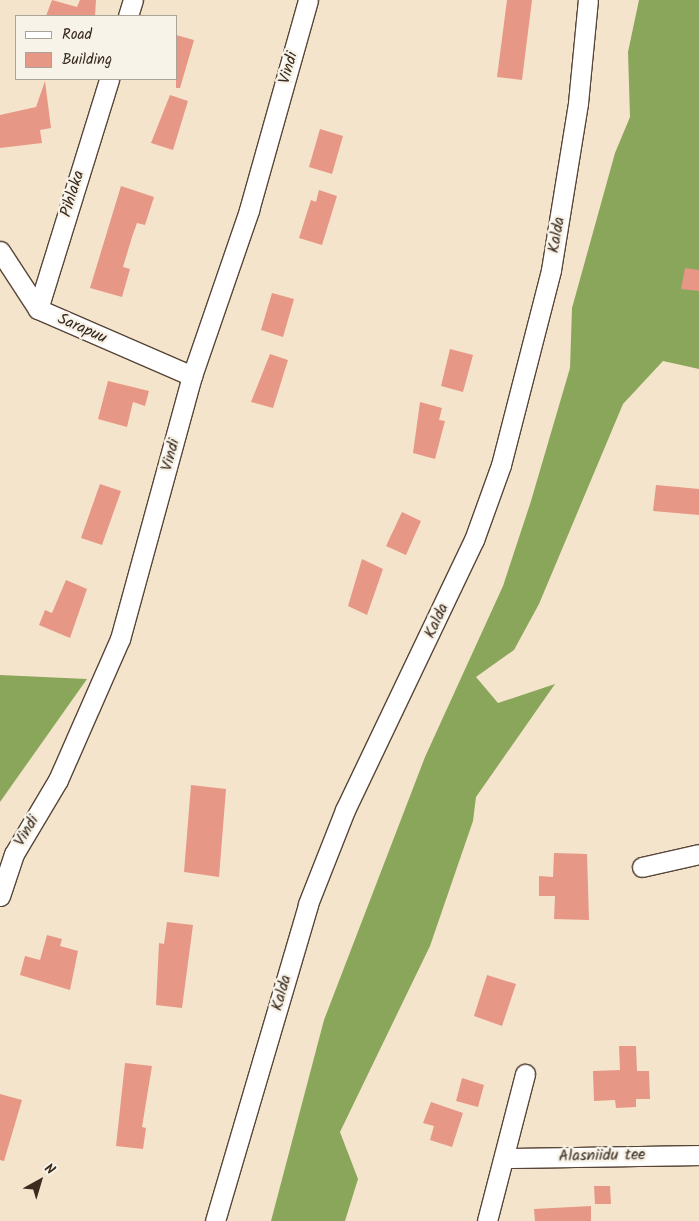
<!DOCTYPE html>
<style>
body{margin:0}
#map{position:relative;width:699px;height:1221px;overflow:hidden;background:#f5e4cc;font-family:Kalam,sans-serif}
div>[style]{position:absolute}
.forest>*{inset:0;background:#8aa65a}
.building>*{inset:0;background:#e79785}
.roads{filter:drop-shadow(1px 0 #574638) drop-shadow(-1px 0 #574638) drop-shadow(0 1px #574638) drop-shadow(0 -1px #574638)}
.street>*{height:19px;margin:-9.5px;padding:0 9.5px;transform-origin:9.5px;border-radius:9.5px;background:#fff}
span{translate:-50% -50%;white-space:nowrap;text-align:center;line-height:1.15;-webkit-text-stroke:5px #f7f3e8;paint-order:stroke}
.street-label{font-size:16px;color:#3b2a1e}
.legend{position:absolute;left:15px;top:15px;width:162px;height:65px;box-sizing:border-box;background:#f7f3e8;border:1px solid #aca397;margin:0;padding:6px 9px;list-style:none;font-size:15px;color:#3b2a1e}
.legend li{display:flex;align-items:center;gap:10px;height:25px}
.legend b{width:25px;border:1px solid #aca397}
.north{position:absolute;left:15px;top:1156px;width:50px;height:50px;-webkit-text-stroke:4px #f7f3e8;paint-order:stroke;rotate:39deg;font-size:14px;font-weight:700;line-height:20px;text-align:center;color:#3b2a1e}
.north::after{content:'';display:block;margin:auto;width:18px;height:22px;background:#3b2a1e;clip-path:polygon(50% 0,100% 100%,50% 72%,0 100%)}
</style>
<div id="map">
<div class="forest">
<div style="clip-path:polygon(639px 0,699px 0,699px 369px,663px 361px,623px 404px,539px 604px,514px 650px,476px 677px,498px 703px,555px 684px,476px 797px,473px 821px,430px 946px,340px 1132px,358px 1179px,345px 1221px,271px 1221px,324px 1020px,425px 757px,503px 586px,531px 501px,570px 368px,572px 308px,615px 153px,630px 117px,628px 52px)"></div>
<div style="clip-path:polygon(0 675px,87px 679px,0 802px)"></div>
</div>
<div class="building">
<div style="clip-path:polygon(52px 0,77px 7px,80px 0,96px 0,95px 16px,46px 16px)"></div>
<div style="clip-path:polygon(507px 0,532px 0,522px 80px,497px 77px)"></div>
<div style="clip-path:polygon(176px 35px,194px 40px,180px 88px,176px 88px)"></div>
<div style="clip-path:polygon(45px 81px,51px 128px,40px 130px,42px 143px,0 148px,0 115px,36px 107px)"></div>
<div style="clip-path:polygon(170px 95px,188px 101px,173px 150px,151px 143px)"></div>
<div style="clip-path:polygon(320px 129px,343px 136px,332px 174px,309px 167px)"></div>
<div style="clip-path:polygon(121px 186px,154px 197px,145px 225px,137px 223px,132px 237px,123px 267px,130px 269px,122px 297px,90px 288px)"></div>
<div style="clip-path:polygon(319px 190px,337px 196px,322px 245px,299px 238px,311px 200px,316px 202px)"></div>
<div style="clip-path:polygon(685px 268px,699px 270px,699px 291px,681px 289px)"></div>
<div style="clip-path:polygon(272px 293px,294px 299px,283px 337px,261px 330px)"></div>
<div style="clip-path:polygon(450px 349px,473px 355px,463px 392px,441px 386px)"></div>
<div style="clip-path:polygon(270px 354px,288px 360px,273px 408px,251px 402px)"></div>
<div style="clip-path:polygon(108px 381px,149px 391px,145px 406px,133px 402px,127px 427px,98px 419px)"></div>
<div style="clip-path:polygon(420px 402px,442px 408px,439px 420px,445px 421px,435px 459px,413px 453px)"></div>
<div style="clip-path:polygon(100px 484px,121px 491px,102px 545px,81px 538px)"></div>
<div style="clip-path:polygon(656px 485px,699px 489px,699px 515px,653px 511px)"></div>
<div style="clip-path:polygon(402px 512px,421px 521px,406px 555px,386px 546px)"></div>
<div style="clip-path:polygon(362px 559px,383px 569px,367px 615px,348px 606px)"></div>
<div style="clip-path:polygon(66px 580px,87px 589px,70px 638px,39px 625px,45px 610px,52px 613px)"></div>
<div style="clip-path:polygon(191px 785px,226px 789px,219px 877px,184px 872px)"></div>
<div style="clip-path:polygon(554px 853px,587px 854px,589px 920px,554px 919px,555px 896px,539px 896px,539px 876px,553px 877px)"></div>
<div style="clip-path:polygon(167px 922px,193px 925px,182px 1008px,156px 1005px,159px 943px,164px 944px)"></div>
<div style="clip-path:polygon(47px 935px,62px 939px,60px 946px,78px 951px,70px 990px,20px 975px,25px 956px,40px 960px)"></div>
<div style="clip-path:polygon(487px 975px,516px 984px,502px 1026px,474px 1016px)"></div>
<div style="clip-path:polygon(619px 1046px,636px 1046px,637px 1071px,649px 1071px,650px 1099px,636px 1099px,636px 1107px,616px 1108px,615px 1100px,594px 1101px,593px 1071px,620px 1070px)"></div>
<div style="clip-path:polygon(125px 1063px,152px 1066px,142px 1127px,146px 1128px,143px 1149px,116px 1146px)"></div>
<div style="clip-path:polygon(462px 1078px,484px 1085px,478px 1107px,456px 1101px)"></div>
<div style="clip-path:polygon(0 1094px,22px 1100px,4px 1161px,0 1160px)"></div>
<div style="clip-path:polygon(431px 1102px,463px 1113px,452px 1147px,430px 1140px,434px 1126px,423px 1123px)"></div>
<div style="clip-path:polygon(594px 1186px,610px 1186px,611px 1204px,595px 1204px)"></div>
<div style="clip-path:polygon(591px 1206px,591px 1221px,535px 1221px,534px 1209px)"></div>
</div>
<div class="roads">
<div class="street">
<div style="left:128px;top:16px;width:17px;rotate:-73deg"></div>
<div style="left:0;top:251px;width:69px;rotate:56.8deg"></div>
<div style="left:38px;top:309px;width:168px;rotate:23.5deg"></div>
<div style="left:38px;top:309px;width:241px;rotate:-72.8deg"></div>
<div style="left:642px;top:867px;width:58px;rotate:-12.8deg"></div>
<div style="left:0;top:896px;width:44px;rotate:-71.6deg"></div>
<div style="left:14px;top:854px;width:86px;rotate:-59.3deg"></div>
<div style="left:58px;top:780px;width:154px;rotate:-66.3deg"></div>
<div style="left:120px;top:639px;width:273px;rotate:-74.7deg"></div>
<div style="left:192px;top:376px;width:176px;rotate:-71deg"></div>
<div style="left:249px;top:210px;width:218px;rotate:-74.3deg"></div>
<div style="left:505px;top:1158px;width:194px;rotate:-0.9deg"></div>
<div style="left:215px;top:1221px;width:330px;rotate:-73.6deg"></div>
<div style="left:308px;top:904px;width:101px;rotate:-68.5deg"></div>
<div style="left:345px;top:810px;width:299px;rotate:-64.5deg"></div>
<div style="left:474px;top:540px;width:80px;rotate:-70.2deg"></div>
<div style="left:501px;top:465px;width:201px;rotate:-75.6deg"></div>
<div style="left:551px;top:270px;width:169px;rotate:-80.8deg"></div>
<div style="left:578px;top:103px;width:103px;rotate:-84.5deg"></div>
<div style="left:487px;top:1221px;width:152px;rotate:-75.5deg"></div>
</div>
</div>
<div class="street-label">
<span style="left:289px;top:68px;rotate:-74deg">Vindi</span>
<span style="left:73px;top:194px;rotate:-73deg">Pihlaka</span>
<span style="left:557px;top:235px;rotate:-80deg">Kalda</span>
<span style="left:82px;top:329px;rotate:24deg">Sarapuu</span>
<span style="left:171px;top:455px;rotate:-75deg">Vindi</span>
<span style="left:437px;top:621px;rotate:-65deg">Kalda</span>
<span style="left:27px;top:831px;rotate:-59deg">Vindi</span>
<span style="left:282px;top:993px;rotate:-74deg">Kalda</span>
<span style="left:602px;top:1156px;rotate:-1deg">Alasniidu tee</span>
</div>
<ul class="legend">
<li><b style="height:6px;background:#fff"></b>Road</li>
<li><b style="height:14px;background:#e79785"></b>Building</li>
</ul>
<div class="north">N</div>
</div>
